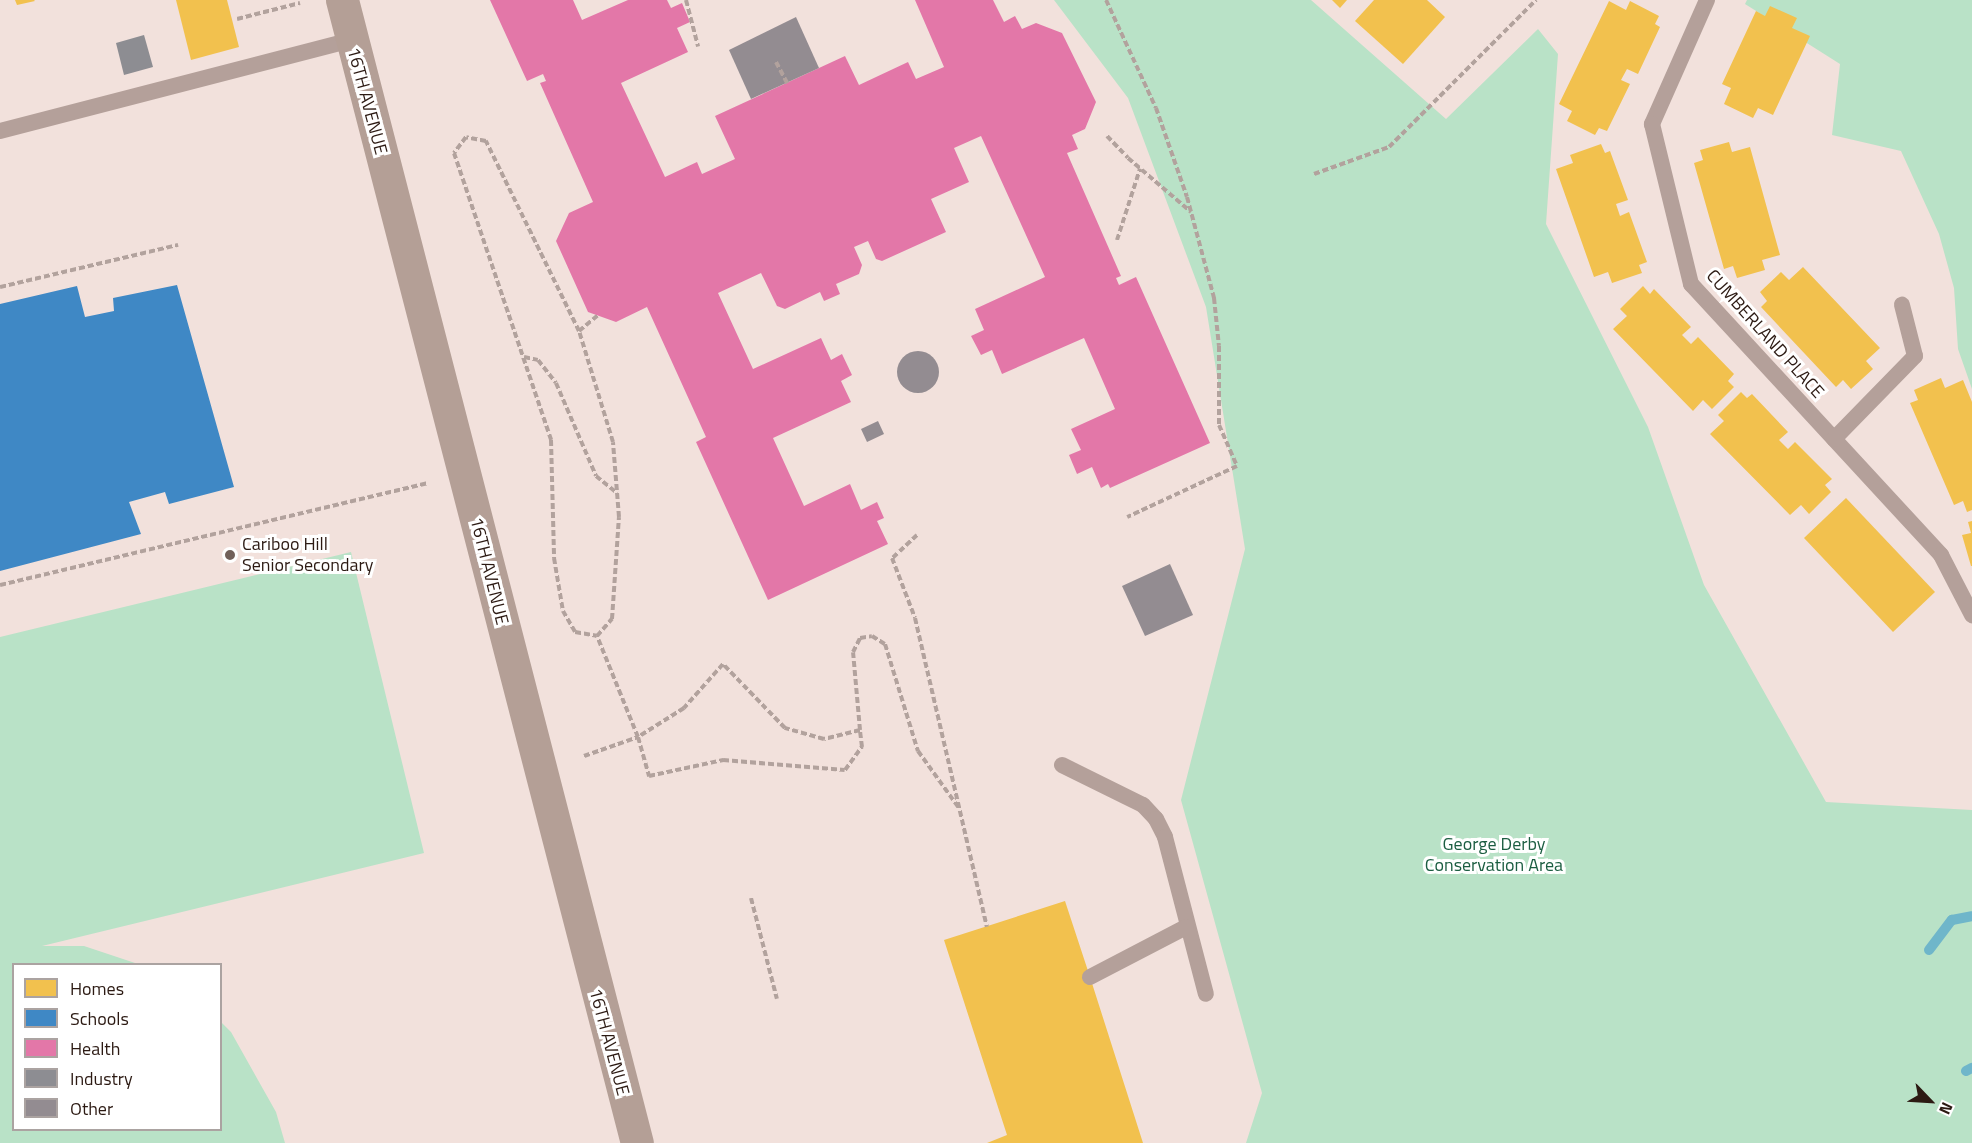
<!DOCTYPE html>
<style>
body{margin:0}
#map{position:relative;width:1972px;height:1143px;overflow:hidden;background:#f2e1dc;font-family:"Titillium Web",sans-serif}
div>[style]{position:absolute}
.green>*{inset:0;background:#b9e2c7}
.homes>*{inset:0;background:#f2c14e}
.schools>*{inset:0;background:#3f88c5}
.health>*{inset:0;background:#e377a8}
.industry>*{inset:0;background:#8d8d92}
.stream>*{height:10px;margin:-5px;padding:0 5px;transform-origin:5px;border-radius:5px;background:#6fb6ca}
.building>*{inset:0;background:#938c91}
.round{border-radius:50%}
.path>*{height:4px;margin-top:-2px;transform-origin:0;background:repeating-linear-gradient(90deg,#b2a29d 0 6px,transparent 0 9px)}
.lane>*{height:16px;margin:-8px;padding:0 8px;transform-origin:8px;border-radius:8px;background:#b4a09a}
.secondary>*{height:33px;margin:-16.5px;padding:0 16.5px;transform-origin:16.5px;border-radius:16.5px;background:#b49f96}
.dots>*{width:16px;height:16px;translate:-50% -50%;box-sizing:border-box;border:3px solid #fff;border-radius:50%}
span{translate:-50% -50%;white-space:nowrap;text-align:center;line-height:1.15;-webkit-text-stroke:6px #fff;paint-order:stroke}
.street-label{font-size:18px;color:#2c1a13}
.poi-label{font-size:18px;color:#2c1a13}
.left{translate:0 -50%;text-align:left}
.park-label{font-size:18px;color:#1b5d41}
.legend{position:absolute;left:12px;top:963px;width:210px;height:168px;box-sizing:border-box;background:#fff;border:2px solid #aba3a1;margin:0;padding:8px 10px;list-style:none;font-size:18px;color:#2c1a13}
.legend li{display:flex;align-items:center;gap:12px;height:30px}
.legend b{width:30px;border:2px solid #aba3a1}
.north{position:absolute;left:1900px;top:1071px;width:60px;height:60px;-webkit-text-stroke:4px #fff;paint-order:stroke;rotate:115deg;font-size:16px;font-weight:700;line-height:24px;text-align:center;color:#2c1a13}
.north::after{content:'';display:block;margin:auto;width:21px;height:27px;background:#2c1a13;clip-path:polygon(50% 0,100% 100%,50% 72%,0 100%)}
</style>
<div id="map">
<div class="green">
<div style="clip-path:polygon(1054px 0,1311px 0,1446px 119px,1538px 29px,1558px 54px,1546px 224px,1648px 427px,1704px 585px,1826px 802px,1972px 810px,1972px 1143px,1246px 1143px,1262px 1093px,1181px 800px,1245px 549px,1206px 307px,1128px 98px)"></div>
<div style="clip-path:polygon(1747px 0,1972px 0,1972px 389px,1958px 349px,1954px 288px,1939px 234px,1901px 151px,1832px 135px,1840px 64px,1745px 4px)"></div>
<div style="clip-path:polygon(351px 552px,424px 853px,42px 946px,84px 946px,138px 964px,14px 964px,14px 1130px,220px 1130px,221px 1022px,231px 1032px,276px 1112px,285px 1143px,0 1143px,0 637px)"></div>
</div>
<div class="homes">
<div style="clip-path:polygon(15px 0,34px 0,35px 1px,17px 5px)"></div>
<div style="clip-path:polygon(176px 0,227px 0,239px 47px,191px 60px)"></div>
<div style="clip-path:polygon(1332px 0,1347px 0,1340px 8px)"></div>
<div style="clip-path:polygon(1374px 0,1427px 0,1445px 17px,1403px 64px,1355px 21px)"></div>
<div style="clip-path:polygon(1609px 1px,1626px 10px,1630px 1px,1659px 16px,1655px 24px,1660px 27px,1638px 74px,1627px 69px,1621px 80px,1630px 84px,1607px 131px,1599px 128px,1595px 135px,1567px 121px,1572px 111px,1559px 104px)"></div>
<div style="clip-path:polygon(1770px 6px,1797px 18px,1792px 28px,1810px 36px,1773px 115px,1758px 108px,1753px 118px,1724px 104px,1731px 88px,1722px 84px,1756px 11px,1765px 16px)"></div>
<div style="clip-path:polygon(1729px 142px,1732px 152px,1750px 147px,1780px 255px,1762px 260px,1765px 270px,1737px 278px,1733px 266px,1724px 269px,1694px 163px,1703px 160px,1700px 150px)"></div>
<div style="clip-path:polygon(1601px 144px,1605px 153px,1610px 151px,1628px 200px,1616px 204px,1620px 216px,1629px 212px,1647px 262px,1639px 265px,1642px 273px,1612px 283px,1608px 272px,1594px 277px,1556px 169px,1573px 163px,1570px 155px)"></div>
<div style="clip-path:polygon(1803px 267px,1880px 348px,1866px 361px,1873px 369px,1851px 389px,1843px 380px,1836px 387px,1761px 307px,1767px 301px,1760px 292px,1781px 272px,1789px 280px)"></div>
<div style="clip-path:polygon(1643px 286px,1650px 294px,1654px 289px,1691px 327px,1682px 335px,1691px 344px,1698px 337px,1734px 374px,1728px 381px,1734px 387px,1712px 409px,1703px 400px,1693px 411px,1613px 329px,1627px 316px,1620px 309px)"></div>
<div style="clip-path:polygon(1941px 378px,1945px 388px,1963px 380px,1972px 402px,1972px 510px,1967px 512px,1963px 501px,1954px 505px,1910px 403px,1918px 400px,1914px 390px)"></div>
<div style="clip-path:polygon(1741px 392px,1747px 398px,1752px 394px,1788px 432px,1779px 440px,1788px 449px,1795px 442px,1832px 479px,1825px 485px,1831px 492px,1809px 514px,1801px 505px,1790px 515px,1710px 434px,1724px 421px,1718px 415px)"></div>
<div style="clip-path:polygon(1846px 498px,1935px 592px,1893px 632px,1804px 538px)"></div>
<div style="clip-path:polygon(1972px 521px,1972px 566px,1971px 566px,1962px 535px,1971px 533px,1968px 522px)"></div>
<div style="clip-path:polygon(1065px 901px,1090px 977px,1143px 1143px,987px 1143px,1007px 1135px,944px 940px)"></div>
</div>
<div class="schools">
<div style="clip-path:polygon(177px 285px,234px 487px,169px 504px,165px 492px,129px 502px,141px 534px,0 571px,0 304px,77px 286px,85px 317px,114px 311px,113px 298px)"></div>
</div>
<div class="health">
<div style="clip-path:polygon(490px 0,573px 0,582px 20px,628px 0,667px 0,671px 8px,682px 3px,690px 22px,677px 28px,688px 52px,621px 83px,665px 177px,697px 162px,702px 174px,735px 159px,715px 116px,845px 56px,859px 85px,908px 62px,916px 79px,944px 67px,915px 0,993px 0,1004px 22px,1015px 16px,1022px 29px,1036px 23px,1062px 33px,1096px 102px,1085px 129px,1072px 135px,1078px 149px,1067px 153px,1121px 276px,1116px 278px,1119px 285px,1136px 277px,1210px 443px,1110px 488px,1108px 484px,1101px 488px,1092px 467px,1077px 474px,1069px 455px,1081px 450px,1071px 429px,1115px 409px,1084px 338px,1002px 374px,992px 350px,981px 355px,971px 336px,984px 330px,975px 309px,1045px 277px,981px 136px,954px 148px,969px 182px,931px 199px,946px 232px,882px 261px,876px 259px,868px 241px,854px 247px,862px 265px,859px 274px,836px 284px,840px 294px,824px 301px,820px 292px,785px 309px,777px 306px,761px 273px,718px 293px,753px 369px,821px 338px,831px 360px,842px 354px,852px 375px,841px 381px,851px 402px,773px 438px,804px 506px,850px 484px,861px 510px,877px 502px,884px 518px,877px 521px,888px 544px,768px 600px,696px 442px,706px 437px,647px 307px,616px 322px,588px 312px,556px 241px,569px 213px,593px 202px,540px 83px,546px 81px,543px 74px,527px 81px)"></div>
</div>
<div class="industry">
<div style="clip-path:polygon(144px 35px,153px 67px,124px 75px,116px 43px)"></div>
</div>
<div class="stream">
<div style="left:1929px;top:950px;width:38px;rotate:-53deg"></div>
<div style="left:1952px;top:920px;width:20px;rotate:-11deg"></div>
<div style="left:1966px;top:1071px;width:7px;rotate:-27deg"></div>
</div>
<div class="building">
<div style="clip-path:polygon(796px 17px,819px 68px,751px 99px,729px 50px)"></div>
<div class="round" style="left:897px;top:351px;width:42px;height:42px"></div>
<div style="clip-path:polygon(878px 421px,884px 434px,867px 442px,861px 429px)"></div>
<div style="clip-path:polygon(1170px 564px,1193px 615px,1145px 636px,1122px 586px)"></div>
</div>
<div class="path">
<div style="left:686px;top:0;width:48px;rotate:75.4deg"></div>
<div style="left:1106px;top:0;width:119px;rotate:65.2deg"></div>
<div style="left:1156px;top:108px;width:94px;rotate:70.8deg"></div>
<div style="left:1187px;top:197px;width:105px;rotate:75deg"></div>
<div style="left:1214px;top:298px;width:48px;rotate:84.1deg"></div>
<div style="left:1219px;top:346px;width:79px;rotate:90deg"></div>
<div style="left:1219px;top:425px;width:45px;rotate:66.3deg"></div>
<div style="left:1237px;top:466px;width:121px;rotate:155.1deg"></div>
<div style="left:237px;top:19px;width:65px;rotate:-14.3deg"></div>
<div style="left:776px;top:62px;width:24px;rotate:62deg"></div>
<div style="left:1107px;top:136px;width:30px;rotate:46deg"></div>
<div style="left:1128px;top:158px;width:83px;rotate:40.6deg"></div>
<div style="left:1314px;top:174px;width:80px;rotate:-19.8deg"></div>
<div style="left:1389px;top:147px;width:208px;rotate:-45deg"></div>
<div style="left:1117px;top:240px;width:75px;rotate:-72.1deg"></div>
<div style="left:0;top:287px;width:183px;rotate:-13.3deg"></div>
<div style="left:579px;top:331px;width:212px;rotate:-116.1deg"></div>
<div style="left:486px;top:141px;width:20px;rotate:-169deg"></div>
<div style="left:466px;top:137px;width:20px;rotate:127deg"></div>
<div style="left:454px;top:153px;width:303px;rotate:71.3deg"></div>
<div style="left:551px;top:440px;width:118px;rotate:88.5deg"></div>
<div style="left:554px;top:558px;width:54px;rotate:80.4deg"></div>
<div style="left:563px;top:611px;width:24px;rotate:60deg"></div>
<div style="left:575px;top:632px;width:22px;rotate:10deg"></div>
<div style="left:597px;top:636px;width:23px;rotate:-49deg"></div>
<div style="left:612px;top:619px;width:102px;rotate:-86.1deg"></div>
<div style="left:619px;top:517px;width:75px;rotate:-94.6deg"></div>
<div style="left:613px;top:442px;width:116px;rotate:-107deg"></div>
<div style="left:579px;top:331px;width:25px;rotate:-40deg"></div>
<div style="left:524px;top:357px;width:14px;rotate:12deg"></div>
<div style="left:538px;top:360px;width:29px;rotate:52deg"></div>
<div style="left:556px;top:383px;width:101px;rotate:66.7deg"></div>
<div style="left:596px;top:476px;width:27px;rotate:39deg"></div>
<div style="left:917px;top:535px;width:34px;rotate:137deg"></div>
<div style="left:892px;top:558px;width:64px;rotate:69deg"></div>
<div style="left:915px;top:618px;width:317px;rotate:76.9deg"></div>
<div style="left:0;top:585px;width:439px;rotate:-13.4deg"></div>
<div style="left:860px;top:730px;width:37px;rotate:166deg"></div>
<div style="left:824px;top:739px;width:41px;rotate:-164.2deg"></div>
<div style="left:785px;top:728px;width:89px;rotate:-134.1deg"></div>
<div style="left:723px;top:664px;width:59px;rotate:131.6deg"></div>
<div style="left:684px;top:708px;width:54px;rotate:147.8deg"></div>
<div style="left:638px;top:737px;width:41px;rotate:74.2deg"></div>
<div style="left:649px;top:776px;width:76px;rotate:-12.2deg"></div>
<div style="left:723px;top:760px;width:122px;rotate:4.7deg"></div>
<div style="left:845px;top:770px;width:29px;rotate:-54deg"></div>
<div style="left:862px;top:747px;width:17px;rotate:-97deg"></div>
<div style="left:860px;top:730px;width:78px;rotate:-95.1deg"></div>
<div style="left:853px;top:652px;width:16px;rotate:-63deg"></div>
<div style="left:860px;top:638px;width:12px;rotate:-9deg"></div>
<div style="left:872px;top:636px;width:15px;rotate:32deg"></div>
<div style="left:885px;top:644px;width:112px;rotate:72.9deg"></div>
<div style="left:918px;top:751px;width:70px;rotate:54.3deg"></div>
<div style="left:584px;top:756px;width:57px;rotate:-19.4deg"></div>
<div style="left:638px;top:737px;width:109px;rotate:-112.1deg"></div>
<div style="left:751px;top:898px;width:104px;rotate:75.6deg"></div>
</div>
<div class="lane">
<div style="left:1707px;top:0;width:136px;rotate:113.9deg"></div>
<div style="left:1652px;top:124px;width:165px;rotate:76.3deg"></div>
<div style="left:1691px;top:284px;width:369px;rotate:47.3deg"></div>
<div style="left:1941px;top:555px;width:68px;rotate:62.7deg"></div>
<div style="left:0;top:131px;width:363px;rotate:-14.5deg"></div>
<div style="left:1834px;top:439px;width:116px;rotate:-45.7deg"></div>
<div style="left:1915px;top:356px;width:53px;rotate:-104.3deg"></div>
<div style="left:1062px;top:765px;width:90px;rotate:26.3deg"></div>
<div style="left:1143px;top:805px;width:19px;rotate:47deg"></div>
<div style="left:1156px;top:819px;width:20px;rotate:63deg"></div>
<div style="left:1165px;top:837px;width:162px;rotate:75.4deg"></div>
<div style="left:1090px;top:977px;width:108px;rotate:-27.5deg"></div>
</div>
<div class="secondary">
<div style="left:342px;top:0;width:1180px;rotate:75.53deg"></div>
</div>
<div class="dots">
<div style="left:230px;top:555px;background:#716059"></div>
</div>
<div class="street-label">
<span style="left:367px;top:101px;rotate:75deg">16TH AVENUE</span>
<span style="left:1765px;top:334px;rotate:48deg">CUMBERLAND PLACE</span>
<span style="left:489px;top:571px;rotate:76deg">16TH AVENUE</span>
<span style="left:609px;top:1042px;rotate:75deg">16TH AVENUE</span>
</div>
<div class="poi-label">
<span class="left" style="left:242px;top:555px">Cariboo Hill<br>Senior Secondary</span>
</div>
<div class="park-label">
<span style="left:1494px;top:855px">George Derby<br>Conservation Area</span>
</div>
<ul class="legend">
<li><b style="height:16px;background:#f2c14e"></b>Homes</li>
<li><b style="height:16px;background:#3f88c5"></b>Schools</li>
<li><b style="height:16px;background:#e377a8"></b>Health</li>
<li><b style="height:16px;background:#8d8d92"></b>Industry</li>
<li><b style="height:16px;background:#938c91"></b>Other</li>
</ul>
<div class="north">N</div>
</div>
